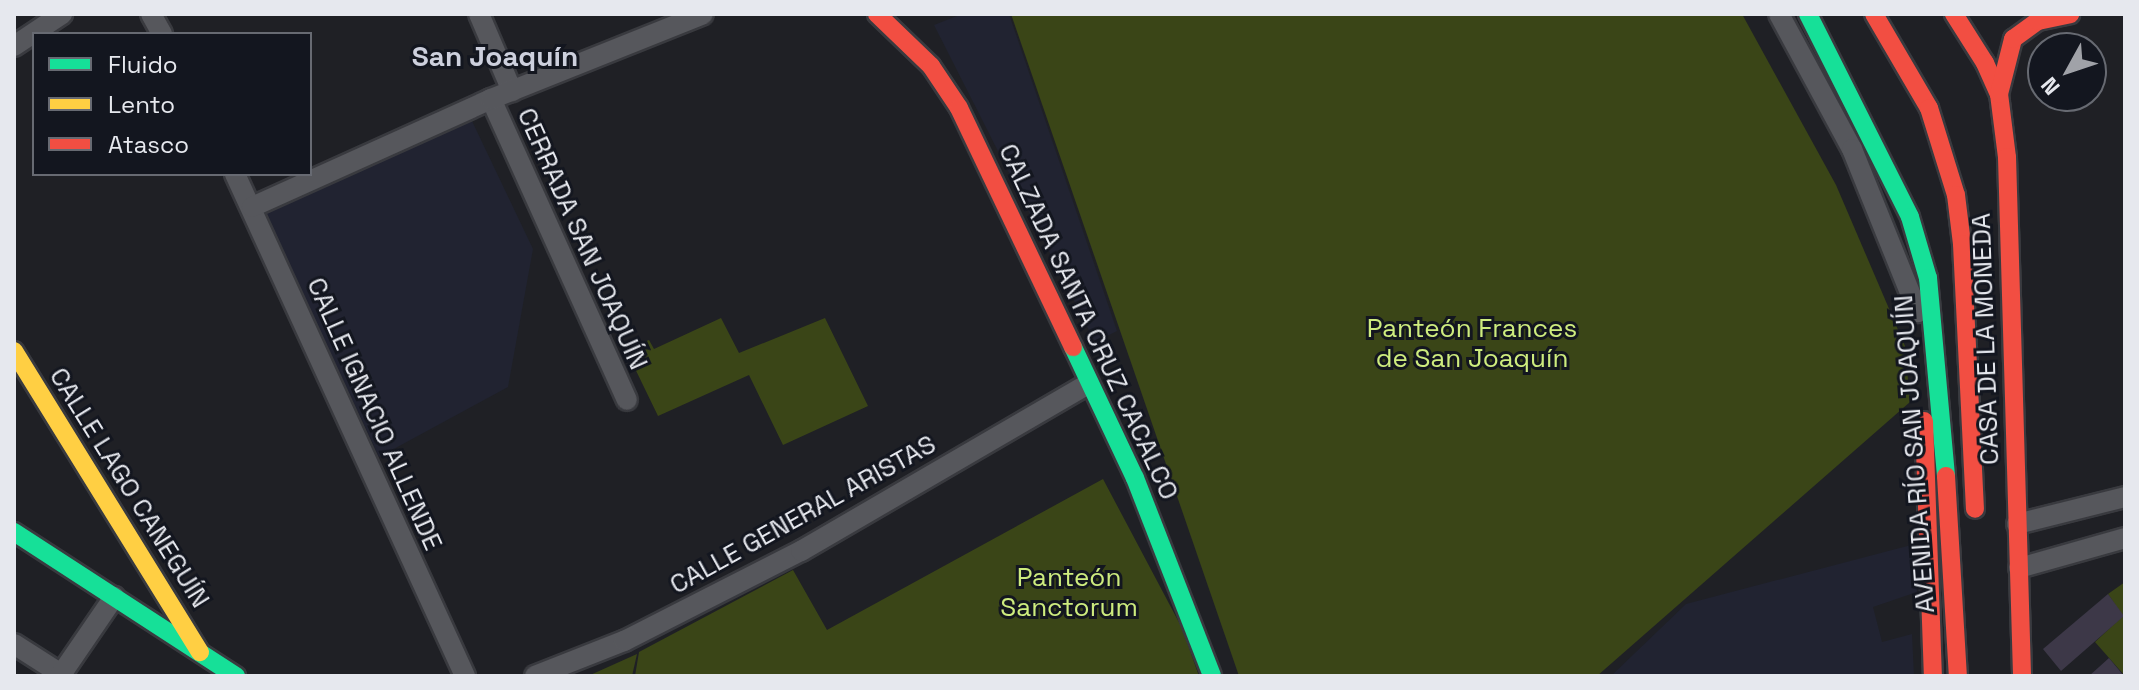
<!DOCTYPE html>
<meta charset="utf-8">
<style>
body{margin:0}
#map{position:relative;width:2139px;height:690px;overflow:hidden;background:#1f2025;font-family:"Space Grotesk",sans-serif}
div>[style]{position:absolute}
.built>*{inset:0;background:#212331}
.green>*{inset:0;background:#3a4517}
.building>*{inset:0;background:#3d3848}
.roads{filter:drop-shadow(2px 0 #393a3f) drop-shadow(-2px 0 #393a3f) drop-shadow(0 2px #393a3f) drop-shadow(0 -2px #393a3f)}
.street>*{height:20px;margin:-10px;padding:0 10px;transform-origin:10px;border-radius:10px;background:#56575c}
.fast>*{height:18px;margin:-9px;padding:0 9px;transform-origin:9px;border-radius:9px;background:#16e098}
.slow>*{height:18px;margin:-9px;padding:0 9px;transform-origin:9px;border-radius:9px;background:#ffcf43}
.jam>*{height:18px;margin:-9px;padding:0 9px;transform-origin:9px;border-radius:9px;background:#f24e42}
span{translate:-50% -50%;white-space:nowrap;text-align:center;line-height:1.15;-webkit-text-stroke:6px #13161f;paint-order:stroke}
.street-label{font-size:26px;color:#e6e8ee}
.park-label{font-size:26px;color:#ceec7e}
.neighbourhood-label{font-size:28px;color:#cdd0dd;font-weight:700}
.frame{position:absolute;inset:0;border:16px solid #e6e8ee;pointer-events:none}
.legend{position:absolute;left:32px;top:32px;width:280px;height:144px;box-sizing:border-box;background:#13161f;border:2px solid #676a72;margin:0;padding:10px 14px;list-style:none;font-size:24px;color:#e6e8ee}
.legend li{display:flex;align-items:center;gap:16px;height:40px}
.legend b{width:40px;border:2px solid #676a72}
.north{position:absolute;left:2027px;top:32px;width:80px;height:80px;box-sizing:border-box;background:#13161f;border:2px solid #676a72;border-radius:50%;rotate:230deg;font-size:22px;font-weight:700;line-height:32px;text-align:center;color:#e6e8ee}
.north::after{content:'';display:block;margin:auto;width:28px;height:36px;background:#a0a2a8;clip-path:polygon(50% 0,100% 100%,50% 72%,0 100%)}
</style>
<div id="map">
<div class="built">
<div style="clip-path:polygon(962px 14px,1009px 14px,1117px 331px,1095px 342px,934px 25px)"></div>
<div style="clip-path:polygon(472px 121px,533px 249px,508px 387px,379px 457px,262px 207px)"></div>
<div style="clip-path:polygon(1915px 544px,1917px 592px,1873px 607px,1882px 642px,1912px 634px,1914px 676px,1611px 676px,1686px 604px)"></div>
</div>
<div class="green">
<div style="clip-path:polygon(1011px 14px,1742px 14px,1836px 185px,1905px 346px,1910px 402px,1597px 676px,1239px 676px)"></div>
<div style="clip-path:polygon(721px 318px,739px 353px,825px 318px,868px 406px,783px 445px,749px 375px,658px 416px,626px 350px,649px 340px,654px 349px)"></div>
<div style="clip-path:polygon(1103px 479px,1182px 628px,1199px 676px,635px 676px,639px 652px,793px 570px,827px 630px)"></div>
<div style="clip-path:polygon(2125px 582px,2125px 676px,2095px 642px,2123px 616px,2108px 594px)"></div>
<div style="clip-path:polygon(637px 654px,632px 676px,588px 676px)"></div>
</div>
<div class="building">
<div style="clip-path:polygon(2108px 594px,2124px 616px,2061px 671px,2043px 649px)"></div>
<div style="clip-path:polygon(2109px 658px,2124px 676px,2089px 676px)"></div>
</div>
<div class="roads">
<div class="street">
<div style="left:151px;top:14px;width:23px;rotate:61deg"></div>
<div style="left:479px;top:14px;width:84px;rotate:66.8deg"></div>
<div style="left:1779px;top:14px;width:153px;rotate:61.6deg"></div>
<div style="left:1852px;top:149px;width:176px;rotate:68deg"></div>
<div style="left:14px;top:46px;width:58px;rotate:-33.7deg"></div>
<div style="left:491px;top:99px;width:330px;rotate:65.7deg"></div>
<div style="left:235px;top:174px;width:552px;rotate:65.38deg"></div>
<div style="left:252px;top:207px;width:262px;rotate:-24.3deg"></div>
<div style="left:491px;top:99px;width:228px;rotate:-21.8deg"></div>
<div style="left:2017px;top:524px;width:111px;rotate:-14deg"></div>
<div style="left:2019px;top:568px;width:110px;rotate:-15.8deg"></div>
<div style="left:14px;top:644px;width:59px;rotate:32.6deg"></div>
<div style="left:60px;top:676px;width:96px;rotate:-55.6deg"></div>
<div style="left:535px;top:676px;width:96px;rotate:-21.5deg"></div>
<div style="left:624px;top:641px;width:199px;rotate:-27deg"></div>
<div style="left:801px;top:551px;width:332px;rotate:-30.2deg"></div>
</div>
<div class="fast">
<div style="left:1808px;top:14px;width:227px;rotate:63.3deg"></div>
<div style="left:1910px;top:217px;width:64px;rotate:73.6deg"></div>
<div style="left:1928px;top:278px;width:199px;rotate:84.8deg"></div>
<div style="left:1073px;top:347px;width:145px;rotate:64.7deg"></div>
<div style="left:1135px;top:478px;width:212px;rotate:68.7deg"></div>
<div style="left:14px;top:532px;width:265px;rotate:33deg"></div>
</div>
<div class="slow">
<div style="left:14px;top:351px;width:354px;rotate:58.3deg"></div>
</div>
<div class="jam">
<div style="left:877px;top:14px;width:75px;rotate:43.9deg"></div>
<div style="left:931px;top:66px;width:50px;rotate:56.3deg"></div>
<div style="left:959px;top:108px;width:265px;rotate:64.5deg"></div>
<div style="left:1874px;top:14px;width:109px;rotate:59.7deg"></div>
<div style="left:1929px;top:108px;width:91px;rotate:72.8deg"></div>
<div style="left:1956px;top:195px;width:49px;rotate:83deg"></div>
<div style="left:1962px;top:244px;width:265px;rotate:87.2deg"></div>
<div style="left:1954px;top:14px;width:58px;rotate:57.7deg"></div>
<div style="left:1985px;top:63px;width:34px;rotate:66deg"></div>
<div style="left:1999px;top:94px;width:64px;rotate:82.8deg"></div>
<div style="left:2007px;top:157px;width:519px;rotate:88.34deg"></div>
<div style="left:1999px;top:94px;width:57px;rotate:-75.7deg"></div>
<div style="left:2013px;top:39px;width:31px;rotate:-36deg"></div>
<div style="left:2038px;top:21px;width:33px;rotate:-12deg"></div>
<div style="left:1924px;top:421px;width:255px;rotate:88deg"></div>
<div style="left:1946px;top:476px;width:200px;rotate:86.6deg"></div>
</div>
</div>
<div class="street-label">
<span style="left:582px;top:239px;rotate:66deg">CERRADA SAN JOAQUÍN</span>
<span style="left:1088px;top:322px;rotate:65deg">CALZADA SANTA CRUZ CACALCO</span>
<span style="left:1986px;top:339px;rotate:-92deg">CASA DE LA MONEDA</span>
<span style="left:374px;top:414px;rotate:66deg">CALLE IGNACIO ALLENDE</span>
<span style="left:1915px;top:454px;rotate:-94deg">AVENIDA RÍO SAN JOAQUÍN</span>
<span style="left:129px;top:488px;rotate:58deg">CALLE LAGO CANEGUÍN</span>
<span style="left:803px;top:515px;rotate:-29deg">CALLE GENERAL ARISTAS</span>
</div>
<div class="park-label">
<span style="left:1472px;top:344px">Panteón Frances<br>de San Joaquín</span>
<span style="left:1069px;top:593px">Panteón<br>Sanctorum</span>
</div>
<div class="neighbourhood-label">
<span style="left:495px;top:56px">San Joaquín</span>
</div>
<div class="frame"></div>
<ul class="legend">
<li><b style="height:10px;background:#16e098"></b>Fluido</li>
<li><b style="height:10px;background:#ffcf43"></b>Lento</li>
<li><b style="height:10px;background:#f24e42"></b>Atasco</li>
</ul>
<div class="north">N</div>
</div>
